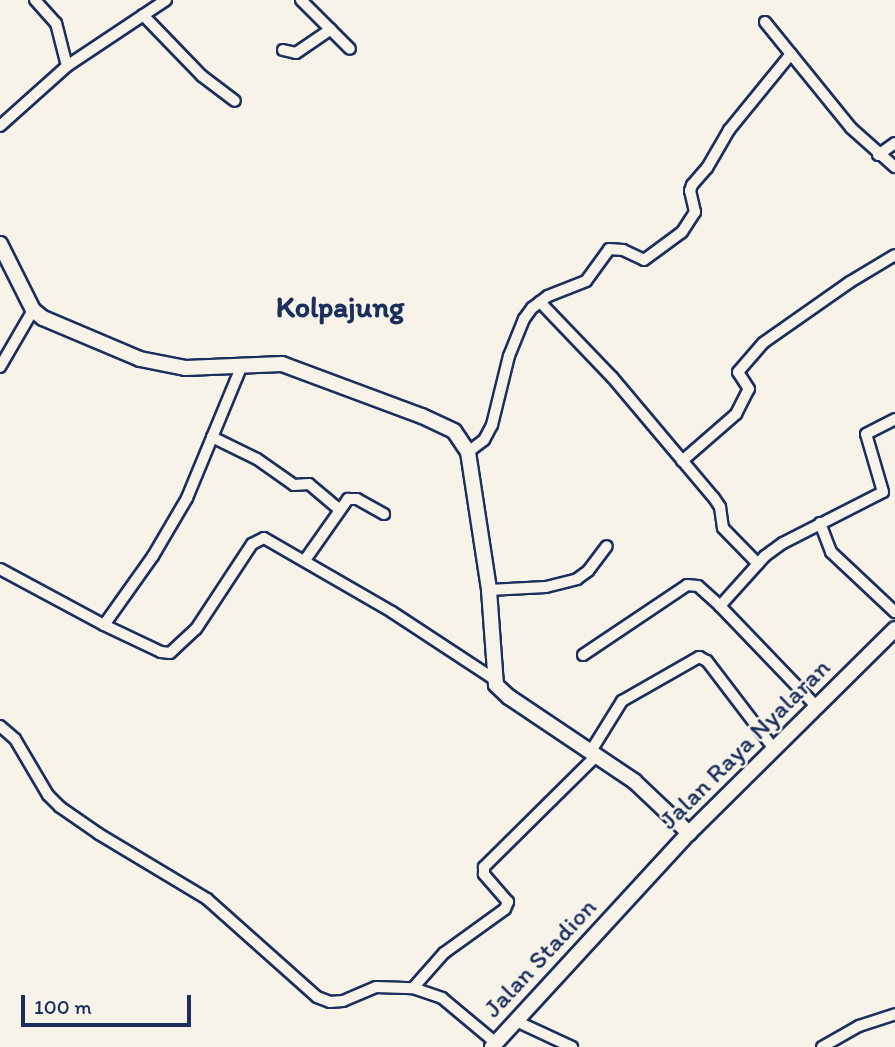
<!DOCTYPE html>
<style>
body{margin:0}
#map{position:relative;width:895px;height:1047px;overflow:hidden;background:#f7f3e8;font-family:Itim,sans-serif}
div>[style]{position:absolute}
.roads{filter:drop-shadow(2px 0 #1b2f5e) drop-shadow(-2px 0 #1b2f5e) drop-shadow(0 2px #1b2f5e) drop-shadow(0 -2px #1b2f5e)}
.street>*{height:10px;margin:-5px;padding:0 5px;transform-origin:5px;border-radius:5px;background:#f7f3e8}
.secondary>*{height:14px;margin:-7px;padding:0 7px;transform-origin:7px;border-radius:7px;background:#f7f3e8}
.primary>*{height:14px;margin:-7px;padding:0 7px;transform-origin:7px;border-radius:7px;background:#f7f3e8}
span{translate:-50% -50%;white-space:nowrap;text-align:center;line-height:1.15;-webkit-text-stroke:5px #f7f3e8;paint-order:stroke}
.street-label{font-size:26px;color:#1b2f5e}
.quarter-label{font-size:30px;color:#1b2f5e;font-weight:700}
.scale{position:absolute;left:21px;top:995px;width:170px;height:32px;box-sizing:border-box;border:4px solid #1b2f5e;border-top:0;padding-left:9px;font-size:21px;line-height:24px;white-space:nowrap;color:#1b2f5e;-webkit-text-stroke:5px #f7f3e8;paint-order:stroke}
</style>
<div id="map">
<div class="roads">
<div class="street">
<div style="left:35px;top:0;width:31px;rotate:48deg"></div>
<div style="left:56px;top:23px;width:44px;rotate:75.7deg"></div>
<div style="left:301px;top:0;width:69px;rotate:45deg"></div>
<div style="left:143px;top:15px;width:85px;rotate:46deg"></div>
<div style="left:202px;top:76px;width:41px;rotate:37.1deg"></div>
<div style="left:765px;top:22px;width:136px;rotate:50.9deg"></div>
<div style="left:851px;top:128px;width:59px;rotate:41.6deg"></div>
<div style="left:283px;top:50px;width:13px;rotate:13deg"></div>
<div style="left:296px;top:53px;width:42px;rotate:-34.4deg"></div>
<div style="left:0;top:126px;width:90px;rotate:-41.8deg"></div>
<div style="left:67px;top:66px;width:119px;rotate:-33.7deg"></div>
<div style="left:878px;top:155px;width:21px;rotate:-35deg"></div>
<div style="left:540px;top:302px;width:104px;rotate:46.2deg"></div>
<div style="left:612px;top:377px;width:158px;rotate:49.9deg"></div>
<div style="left:714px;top:498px;width:11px;rotate:56deg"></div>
<div style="left:720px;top:507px;width:21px;rotate:82deg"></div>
<div style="left:723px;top:528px;width:50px;rotate:45.8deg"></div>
<div style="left:0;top:367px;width:66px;rotate:-59.9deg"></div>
<div style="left:212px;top:437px;width:50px;rotate:26.1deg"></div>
<div style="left:257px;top:459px;width:45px;rotate:35.1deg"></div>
<div style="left:294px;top:485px;width:15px;rotate:-4deg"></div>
<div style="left:309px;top:484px;width:39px;rotate:40deg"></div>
<div style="left:468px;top:452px;width:20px;rotate:-37deg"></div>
<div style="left:484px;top:440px;width:17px;rotate:-62deg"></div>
<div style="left:492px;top:425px;width:71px;rotate:-76.2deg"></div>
<div style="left:509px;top:356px;width:40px;rotate:-68deg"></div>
<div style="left:524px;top:319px;width:14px;rotate:-54deg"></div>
<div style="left:532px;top:308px;width:20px;rotate:-37deg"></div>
<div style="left:548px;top:296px;width:41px;rotate:-21.5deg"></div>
<div style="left:586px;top:281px;width:39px;rotate:-54deg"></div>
<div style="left:609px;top:249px;width:14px;rotate:4deg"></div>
<div style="left:623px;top:250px;width:23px;rotate:25deg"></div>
<div style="left:644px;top:260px;width:47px;rotate:-36.4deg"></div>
<div style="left:682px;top:232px;width:24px;rotate:-57deg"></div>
<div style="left:695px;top:212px;width:22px;rotate:-103deg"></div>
<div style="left:690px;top:191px;width:6px;rotate:-72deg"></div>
<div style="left:692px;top:185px;width:23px;rotate:-49deg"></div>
<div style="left:707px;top:168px;width:44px;rotate:-59.9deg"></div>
<div style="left:729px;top:130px;width:98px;rotate:-50.8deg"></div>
<div style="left:682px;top:461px;width:72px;rotate:-41deg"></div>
<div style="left:736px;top:414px;width:28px;rotate:-63deg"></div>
<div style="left:749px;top:389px;width:20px;rotate:-123deg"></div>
<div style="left:738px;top:372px;width:38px;rotate:-49deg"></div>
<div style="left:763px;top:343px;width:106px;rotate:-35deg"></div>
<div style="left:850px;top:282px;width:52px;rotate:-31deg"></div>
<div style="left:820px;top:523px;width:31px;rotate:69deg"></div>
<div style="left:831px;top:552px;width:88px;rotate:43.2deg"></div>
<div style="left:305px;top:560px;width:75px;rotate:-54.8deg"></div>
<div style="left:348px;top:499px;width:9px"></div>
<div style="left:357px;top:499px;width:31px;rotate:29deg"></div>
<div style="left:0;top:569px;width:118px;rotate:28.3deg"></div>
<div style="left:104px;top:625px;width:63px;rotate:25.3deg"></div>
<div style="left:161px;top:652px;width:9px;rotate:6deg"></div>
<div style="left:170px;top:653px;width:35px;rotate:-43deg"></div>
<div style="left:196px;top:629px;width:102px;rotate:-56.6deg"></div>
<div style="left:252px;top:544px;width:13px;rotate:-27deg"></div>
<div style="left:264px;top:538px;width:148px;rotate:30deg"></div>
<div style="left:392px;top:612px;width:122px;rotate:33.3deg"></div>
<div style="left:489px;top:590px;width:57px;rotate:-3deg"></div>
<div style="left:546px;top:587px;width:32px;rotate:-14deg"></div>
<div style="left:577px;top:579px;width:14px;rotate:-36deg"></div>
<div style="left:588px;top:571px;width:31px;rotate:-53deg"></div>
<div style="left:104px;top:625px;width:85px;rotate:-54.6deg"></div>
<div style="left:153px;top:556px;width:67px;rotate:-59.6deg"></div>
<div style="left:187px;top:498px;width:144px;rotate:-67.5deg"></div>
<div style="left:583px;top:655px;width:125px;rotate:-33.9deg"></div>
<div style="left:687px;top:585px;width:11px;rotate:5deg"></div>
<div style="left:698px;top:586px;width:30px;rotate:42deg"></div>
<div style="left:816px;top:706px;width:139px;rotate:-133.8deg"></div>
<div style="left:720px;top:606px;width:67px;rotate:-48deg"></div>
<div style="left:765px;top:556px;width:22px;rotate:-36deg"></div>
<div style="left:783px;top:543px;width:112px;rotate:-27deg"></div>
<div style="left:883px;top:492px;width:60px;rotate:-106.3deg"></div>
<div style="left:866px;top:434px;width:33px;rotate:-27deg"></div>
<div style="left:0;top:726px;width:20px;rotate:41deg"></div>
<div style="left:15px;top:739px;width:65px;rotate:59.5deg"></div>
<div style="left:48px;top:795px;width:17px;rotate:45deg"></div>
<div style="left:60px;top:807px;width:47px;rotate:34.7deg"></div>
<div style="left:99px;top:834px;width:126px;rotate:31deg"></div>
<div style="left:207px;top:899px;width:147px;rotate:41.7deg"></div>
<div style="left:317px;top:997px;width:14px;rotate:21deg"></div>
<div style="left:330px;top:1002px;width:13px;rotate:-4deg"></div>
<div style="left:343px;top:1001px;width:36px;rotate:-23deg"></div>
<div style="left:376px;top:987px;width:37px;rotate:2deg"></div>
<div style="left:413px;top:988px;width:31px;rotate:19deg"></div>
<div style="left:442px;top:998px;width:70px;rotate:39.8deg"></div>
<div style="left:591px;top:751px;width:59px;rotate:-58.2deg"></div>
<div style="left:622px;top:701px;width:89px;rotate:-29.7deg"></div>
<div style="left:699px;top:657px;width:9px;rotate:27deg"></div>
<div style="left:707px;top:661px;width:111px;rotate:52.7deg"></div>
<div style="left:413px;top:988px;width:47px;rotate:-48.5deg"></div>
<div style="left:444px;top:953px;width:75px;rotate:-35.8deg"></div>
<div style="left:505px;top:909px;width:8px;rotate:-67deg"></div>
<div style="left:508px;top:902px;width:37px;rotate:-131deg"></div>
<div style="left:484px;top:874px;width:7px;rotate:-90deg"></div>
<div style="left:484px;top:867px;width:159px;rotate:-44.7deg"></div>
<div style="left:516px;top:1021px;width:62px;rotate:24.9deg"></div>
<div style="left:822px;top:1047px;width:43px;rotate:-29.6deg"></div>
<div style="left:859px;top:1026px;width:38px;rotate:-18deg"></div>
</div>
<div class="secondary">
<div style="left:0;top:244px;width:74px;rotate:63.4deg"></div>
<div style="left:33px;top:310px;width:13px;rotate:39deg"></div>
<div style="left:43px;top:318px;width:105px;rotate:22.9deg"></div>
<div style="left:140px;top:359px;width:47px;rotate:11.1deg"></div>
<div style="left:186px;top:368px;width:96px;rotate:-2.4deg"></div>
<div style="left:282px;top:364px;width:149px;rotate:20.4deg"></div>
<div style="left:422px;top:416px;width:35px;rotate:25deg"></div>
<div style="left:454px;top:431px;width:25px;rotate:56deg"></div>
<div style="left:468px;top:452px;width:140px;rotate:81.3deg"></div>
<div style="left:489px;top:590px;width:95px;rotate:85.8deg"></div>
<div style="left:496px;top:685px;width:18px;rotate:43deg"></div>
<div style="left:509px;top:697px;width:151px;rotate:33.9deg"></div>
<div style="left:634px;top:781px;width:76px;rotate:43.4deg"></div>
</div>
<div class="primary">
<div style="left:492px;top:1047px;width:291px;rotate:-47.4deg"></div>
<div style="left:689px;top:833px;width:290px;rotate:-44.7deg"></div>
</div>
</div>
<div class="street-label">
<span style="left:745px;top:744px;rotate:-45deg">Jalan Raya Nyalaran</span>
<span style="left:540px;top:958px;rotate:-47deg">Jalan Stadion</span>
</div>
<div class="quarter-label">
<span style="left:340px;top:307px">Kolpajung</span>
</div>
<div class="scale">100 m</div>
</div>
